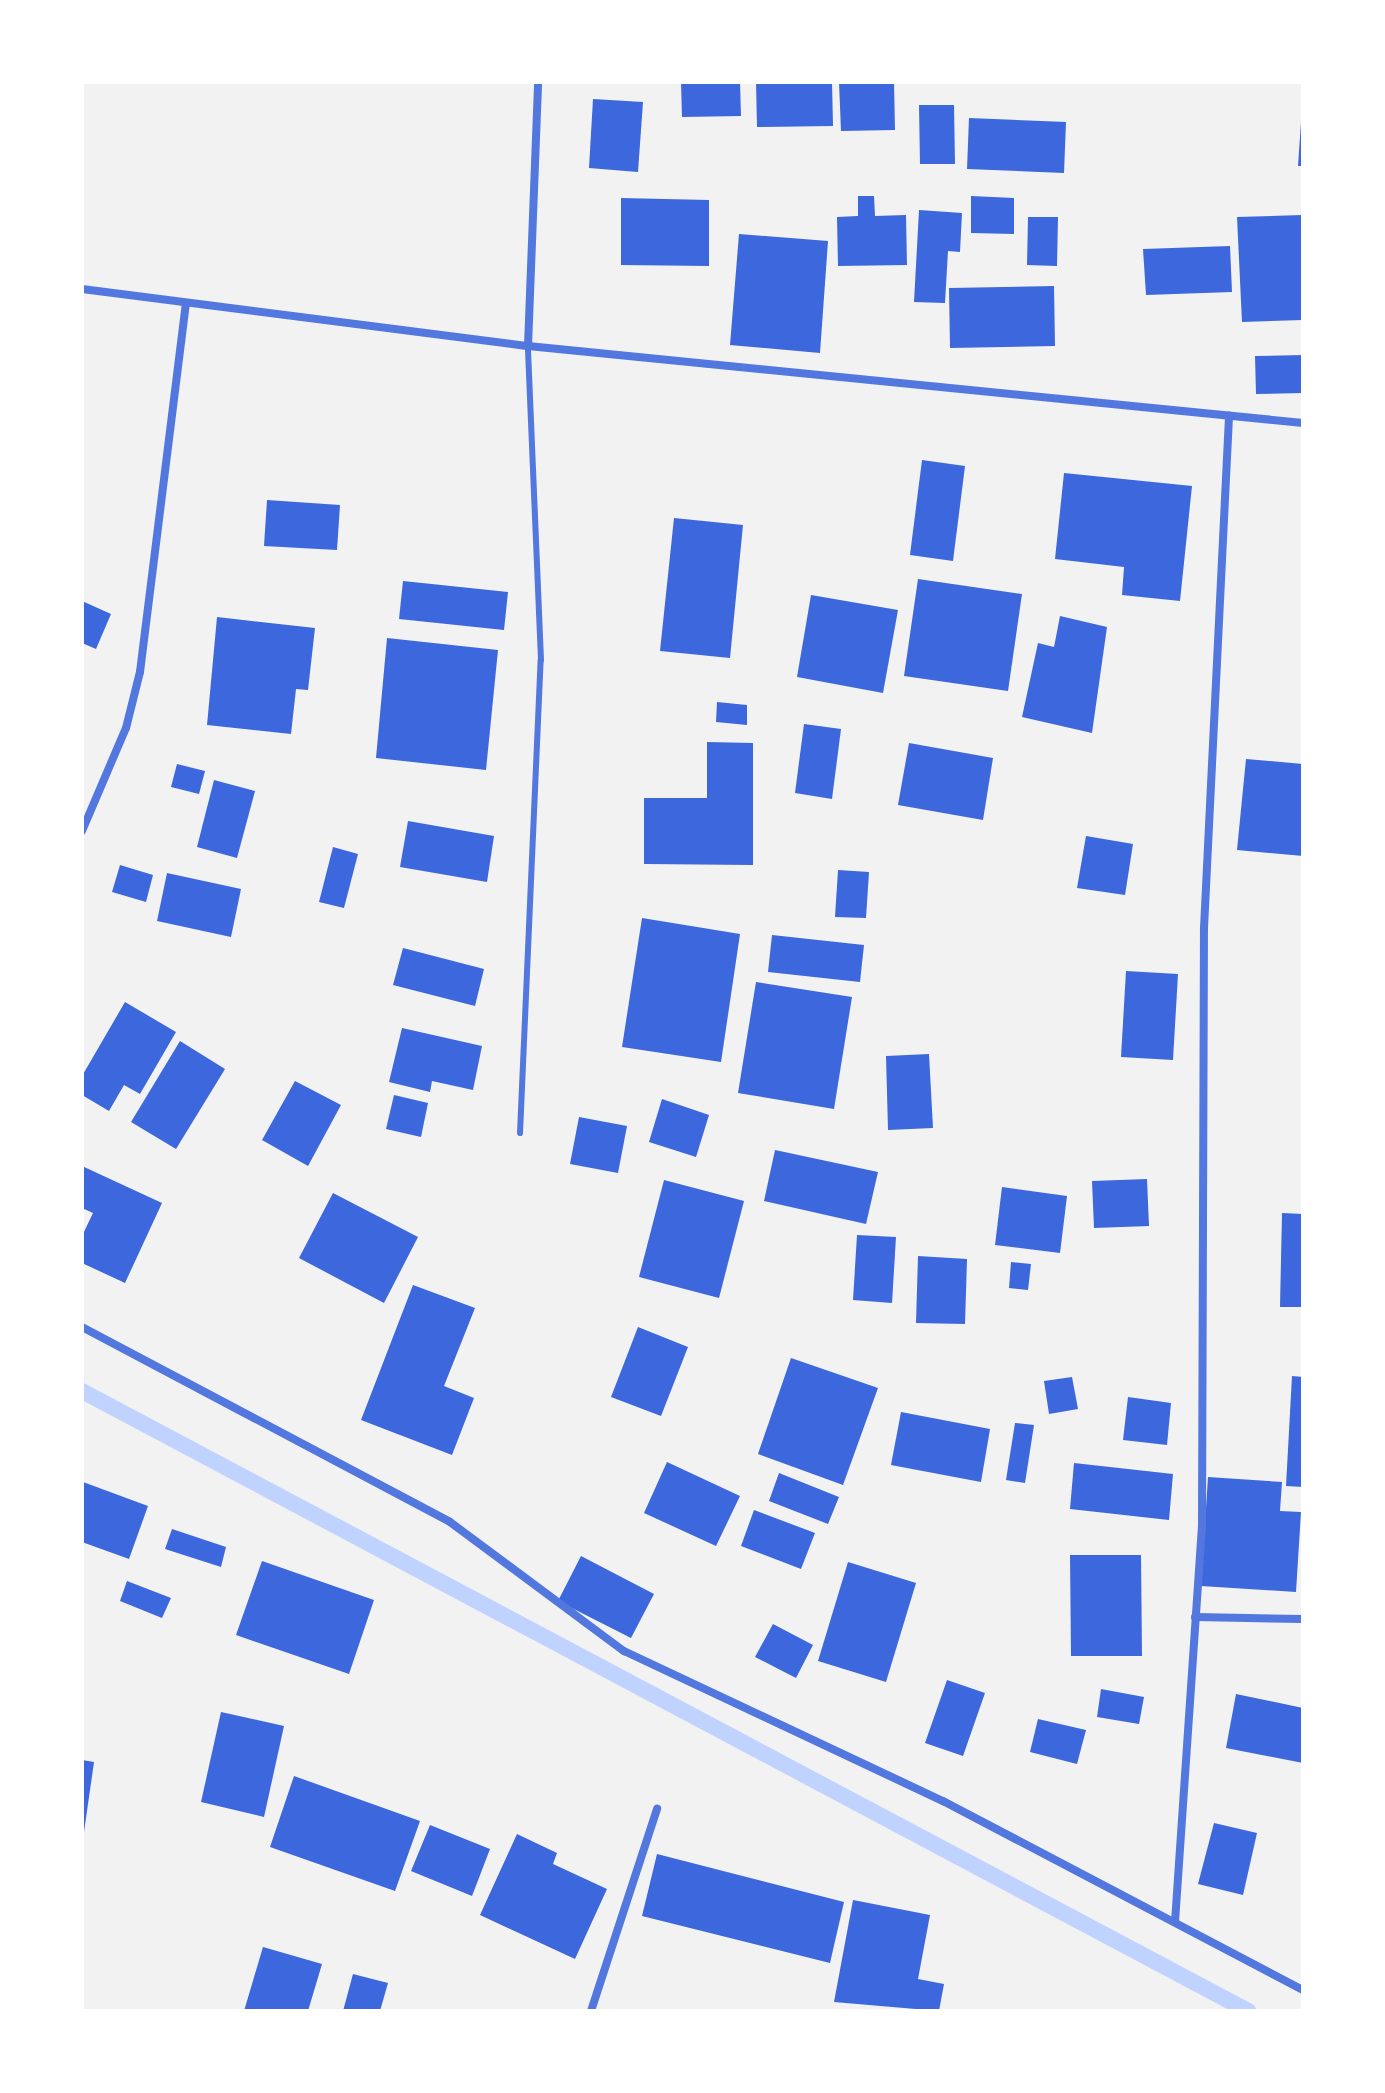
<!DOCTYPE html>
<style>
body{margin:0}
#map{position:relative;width:1385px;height:2093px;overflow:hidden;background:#f2f2f2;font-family:Figtree,sans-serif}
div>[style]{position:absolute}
.stream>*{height:16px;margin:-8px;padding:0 8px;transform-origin:8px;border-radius:8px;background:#bfd3fe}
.building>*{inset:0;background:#3d67dc}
.service>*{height:6px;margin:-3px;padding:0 3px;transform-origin:3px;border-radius:3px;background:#5277de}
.minor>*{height:8px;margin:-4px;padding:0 4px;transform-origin:4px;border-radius:4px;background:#5277de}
span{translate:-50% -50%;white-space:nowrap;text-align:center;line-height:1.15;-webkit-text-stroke:6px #fff;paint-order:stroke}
.frame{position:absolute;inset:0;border:84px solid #fff;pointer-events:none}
</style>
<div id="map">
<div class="stream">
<div style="left:82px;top:1391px;width:1321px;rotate:28deg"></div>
</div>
<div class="building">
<div style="clip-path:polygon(681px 82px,740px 82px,741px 116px,682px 117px)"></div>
<div style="clip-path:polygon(756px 82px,832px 82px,833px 126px,757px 127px)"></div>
<div style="clip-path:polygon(839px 82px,894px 82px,895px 130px,841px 131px)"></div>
<div style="clip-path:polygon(1303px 93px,1303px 166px,1298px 166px)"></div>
<div style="clip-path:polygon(593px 99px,643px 102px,638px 172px,589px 168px)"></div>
<div style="clip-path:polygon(919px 105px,954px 105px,955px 164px,920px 164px)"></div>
<div style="clip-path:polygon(969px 118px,1066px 122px,1064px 173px,967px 169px)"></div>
<div style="clip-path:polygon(858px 196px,874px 196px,875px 216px,906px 215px,907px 265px,838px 266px,837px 217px,858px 216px)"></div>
<div style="clip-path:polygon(971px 196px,1014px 198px,1014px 234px,971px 233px)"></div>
<div style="clip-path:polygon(621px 198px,709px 200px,709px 266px,621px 265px)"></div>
<div style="clip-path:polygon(919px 210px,962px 213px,960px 252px,948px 251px,945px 303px,914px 302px)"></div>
<div style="clip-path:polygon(1303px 215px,1303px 320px,1242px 322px,1237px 217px)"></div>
<div style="clip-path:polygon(1028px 217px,1058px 217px,1057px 266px,1027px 265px)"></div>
<div style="clip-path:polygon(739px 234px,828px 241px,820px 353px,730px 345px)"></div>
<div style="clip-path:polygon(1230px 246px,1232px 292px,1146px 295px,1143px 249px)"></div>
<div style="clip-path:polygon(1054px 286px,1055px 346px,950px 348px,949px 288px)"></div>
<div style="clip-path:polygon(1303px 355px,1303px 393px,1256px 394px,1255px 356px)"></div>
<div style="clip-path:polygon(922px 460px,965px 466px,953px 561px,910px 555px)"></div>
<div style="clip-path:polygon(1064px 473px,1192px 486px,1180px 601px,1122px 595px,1124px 567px,1055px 559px)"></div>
<div style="clip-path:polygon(267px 500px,340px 505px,337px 550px,264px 546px)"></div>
<div style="clip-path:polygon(674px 518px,743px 525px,730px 658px,660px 651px)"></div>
<div style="clip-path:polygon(918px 579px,1022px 594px,1008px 691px,904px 676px)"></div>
<div style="clip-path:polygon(403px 581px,508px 592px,504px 630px,399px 619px)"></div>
<div style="clip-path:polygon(811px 595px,898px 610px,883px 693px,797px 677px)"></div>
<div style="clip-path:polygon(82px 601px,111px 614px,96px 649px,82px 643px)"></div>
<div style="clip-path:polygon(1060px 616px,1107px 627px,1092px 733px,1022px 717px,1038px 643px,1054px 647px)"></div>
<div style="clip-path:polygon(217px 617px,315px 628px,308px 690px,296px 689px,291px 734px,207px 725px)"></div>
<div style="clip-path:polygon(387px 638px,498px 650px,486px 770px,376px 758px)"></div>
<div style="clip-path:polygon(717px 702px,747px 705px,747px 725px,716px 722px)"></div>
<div style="clip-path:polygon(804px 724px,841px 729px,832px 799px,795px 793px)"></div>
<div style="clip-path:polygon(707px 742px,753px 743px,753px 865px,644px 864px,644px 798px,707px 798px)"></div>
<div style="clip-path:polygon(909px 743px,993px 758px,983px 820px,898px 805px)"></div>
<div style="clip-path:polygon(1246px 759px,1303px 764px,1303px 856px,1237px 850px)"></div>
<div style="clip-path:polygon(177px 764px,205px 771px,199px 794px,171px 787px)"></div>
<div style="clip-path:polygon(214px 780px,255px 791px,237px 858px,197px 847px)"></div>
<div style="clip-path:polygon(408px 821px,494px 836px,487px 882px,400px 867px)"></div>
<div style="clip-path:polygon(1086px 836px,1133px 844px,1125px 895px,1077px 888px)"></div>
<div style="clip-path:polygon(333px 847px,358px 854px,344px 908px,319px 902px)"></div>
<div style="clip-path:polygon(120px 865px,153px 875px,146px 902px,112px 892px)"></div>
<div style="clip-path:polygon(838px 870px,869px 872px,866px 918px,835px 917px)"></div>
<div style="clip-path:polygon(167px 873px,241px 889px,231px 937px,157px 921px)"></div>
<div style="clip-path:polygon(642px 918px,740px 934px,721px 1062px,622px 1047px)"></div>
<div style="clip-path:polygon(772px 935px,864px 945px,860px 982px,768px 972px)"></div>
<div style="clip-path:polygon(403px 948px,484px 969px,475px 1006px,393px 985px)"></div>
<div style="clip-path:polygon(1126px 971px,1178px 974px,1173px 1060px,1121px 1057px)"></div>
<div style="clip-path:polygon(756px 982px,852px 997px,834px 1109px,738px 1093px)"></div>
<div style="clip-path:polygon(125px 1002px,176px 1032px,140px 1094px,124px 1085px,109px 1111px,82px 1095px,82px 1076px)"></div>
<div style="clip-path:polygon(402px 1028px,482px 1046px,473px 1090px,432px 1081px,430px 1092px,389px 1082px)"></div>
<div style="clip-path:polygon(180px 1041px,225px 1069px,176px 1149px,131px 1122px)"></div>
<div style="clip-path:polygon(929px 1054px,933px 1128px,888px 1130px,886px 1056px)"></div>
<div style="clip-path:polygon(295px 1081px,341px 1105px,308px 1166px,262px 1140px)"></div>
<div style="clip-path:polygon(394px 1095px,428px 1103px,421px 1137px,386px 1129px)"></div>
<div style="clip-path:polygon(662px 1099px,709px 1115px,696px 1157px,649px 1142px)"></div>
<div style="clip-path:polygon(579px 1117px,627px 1126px,618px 1173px,570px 1164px)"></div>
<div style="clip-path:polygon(775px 1150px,878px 1172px,866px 1224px,764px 1201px)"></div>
<div style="clip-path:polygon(82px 1166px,162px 1203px,125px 1283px,82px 1263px,82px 1236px,93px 1213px,82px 1208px)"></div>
<div style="clip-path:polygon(1147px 1179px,1149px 1226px,1094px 1228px,1092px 1181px)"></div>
<div style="clip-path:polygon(664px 1180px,744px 1201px,719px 1298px,639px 1277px)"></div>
<div style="clip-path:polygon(1002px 1187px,1067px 1196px,1060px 1253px,995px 1245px)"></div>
<div style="clip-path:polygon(333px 1193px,418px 1237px,384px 1303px,299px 1258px)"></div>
<div style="clip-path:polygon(1282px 1213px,1303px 1214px,1303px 1307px,1280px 1307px)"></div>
<div style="clip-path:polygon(857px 1235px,896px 1237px,892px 1303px,853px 1300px)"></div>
<div style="clip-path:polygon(918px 1256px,967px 1259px,965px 1324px,916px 1323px)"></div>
<div style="clip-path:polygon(1011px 1262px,1031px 1264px,1028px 1290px,1009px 1288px)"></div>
<div style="clip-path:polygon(413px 1285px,475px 1308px,444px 1386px,474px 1398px,452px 1455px,361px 1420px)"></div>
<div style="clip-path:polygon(638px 1327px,688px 1347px,661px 1416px,611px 1397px)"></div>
<div style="clip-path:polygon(791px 1358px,878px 1388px,843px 1485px,758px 1454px)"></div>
<div style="clip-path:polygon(1292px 1376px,1303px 1377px,1303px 1487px,1286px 1486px)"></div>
<div style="clip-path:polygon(1072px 1377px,1078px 1409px,1049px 1414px,1044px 1381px)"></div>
<div style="clip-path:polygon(1128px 1397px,1171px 1403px,1167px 1445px,1123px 1440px)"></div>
<div style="clip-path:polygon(901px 1412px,990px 1429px,981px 1482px,891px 1465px)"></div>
<div style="clip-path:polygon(1015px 1423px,1034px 1425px,1025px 1483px,1006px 1480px)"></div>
<div style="clip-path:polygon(667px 1462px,740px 1496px,716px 1546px,644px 1513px)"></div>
<div style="clip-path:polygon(1074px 1463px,1173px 1474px,1169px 1520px,1070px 1509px)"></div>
<div style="clip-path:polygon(779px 1473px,839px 1497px,828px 1524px,769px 1501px)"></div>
<div style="clip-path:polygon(1208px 1477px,1282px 1482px,1280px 1511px,1301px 1512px,1296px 1592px,1201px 1586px)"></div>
<div style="clip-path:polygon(83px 1482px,148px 1506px,129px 1559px,82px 1542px)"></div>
<div style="clip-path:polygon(754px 1510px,815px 1533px,801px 1569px,741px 1546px)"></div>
<div style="clip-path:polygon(172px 1529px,226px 1547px,221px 1567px,165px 1549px)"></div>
<div style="clip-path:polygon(1070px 1555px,1141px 1555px,1142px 1656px,1071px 1656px)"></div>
<div style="clip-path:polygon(581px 1556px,654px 1594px,631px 1638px,558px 1601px)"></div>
<div style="clip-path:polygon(262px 1561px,374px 1600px,349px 1674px,236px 1635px)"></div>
<div style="clip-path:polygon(848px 1562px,916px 1583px,886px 1682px,818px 1661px)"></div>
<div style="clip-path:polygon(127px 1581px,171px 1598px,162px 1618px,120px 1601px)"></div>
<div style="clip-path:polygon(773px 1624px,813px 1645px,796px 1678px,755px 1657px)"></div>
<div style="clip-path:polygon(947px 1680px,985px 1693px,963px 1756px,925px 1743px)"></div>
<div style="clip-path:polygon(1101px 1689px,1144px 1697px,1139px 1724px,1097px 1717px)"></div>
<div style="clip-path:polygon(1236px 1694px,1303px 1708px,1303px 1763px,1226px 1748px)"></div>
<div style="clip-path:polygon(221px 1712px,284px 1726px,264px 1817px,201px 1802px)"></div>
<div style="clip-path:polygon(1038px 1719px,1086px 1730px,1077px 1764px,1030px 1752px)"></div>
<div style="clip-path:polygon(82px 1760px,94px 1762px,84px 1832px,82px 1832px)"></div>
<div style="clip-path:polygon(294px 1776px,420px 1821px,395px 1891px,270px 1847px)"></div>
<div style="clip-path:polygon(1214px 1823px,1257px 1833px,1243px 1895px,1198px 1884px)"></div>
<div style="clip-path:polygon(430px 1825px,490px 1849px,472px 1896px,411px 1871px)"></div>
<div style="clip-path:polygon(517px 1834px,557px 1853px,553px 1864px,607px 1889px,575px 1959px,480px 1915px)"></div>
<div style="clip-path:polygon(657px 1854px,844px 1902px,830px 1963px,642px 1916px)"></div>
<div style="clip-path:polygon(853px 1900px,930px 1915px,918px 1979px,944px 1984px,939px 2011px,834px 2002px)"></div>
<div style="clip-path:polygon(263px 1947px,322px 1964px,308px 2011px,244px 2011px)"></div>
<div style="clip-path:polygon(353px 1974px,388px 1983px,380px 2011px,343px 2011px)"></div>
</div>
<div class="service">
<div style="left:520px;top:1133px;width:473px;rotate:-87.5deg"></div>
<div style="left:541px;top:660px;width:314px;rotate:-92.4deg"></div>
</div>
<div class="minor">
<div style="left:82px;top:289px;width:450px;rotate:7.3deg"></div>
<div style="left:528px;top:346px;width:779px;rotate:5.67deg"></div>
<div style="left:528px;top:346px;width:264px;rotate:-87.8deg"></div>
<div style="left:82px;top:831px;width:112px;rotate:-66.9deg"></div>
<div style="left:126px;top:728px;width:58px;rotate:-76deg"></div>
<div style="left:140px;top:672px;width:371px;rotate:-82.9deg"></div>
<div style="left:82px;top:1327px;width:416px;rotate:27.9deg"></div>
<div style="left:450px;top:1522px;width:217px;rotate:36.6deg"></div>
<div style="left:624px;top:1651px;width:353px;rotate:25.2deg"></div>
<div style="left:943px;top:1801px;width:407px;rotate:27.7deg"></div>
<div style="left:1195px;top:1617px;width:108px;rotate:1.1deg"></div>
<div style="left:1175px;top:1922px;width:399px;rotate:-86.1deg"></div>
<div style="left:1202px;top:1524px;width:596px;rotate:-89.81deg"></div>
<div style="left:1204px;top:928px;width:513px;rotate:-87.2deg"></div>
<div style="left:591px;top:2011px;width:213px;rotate:-71.9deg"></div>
</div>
<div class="frame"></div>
</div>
